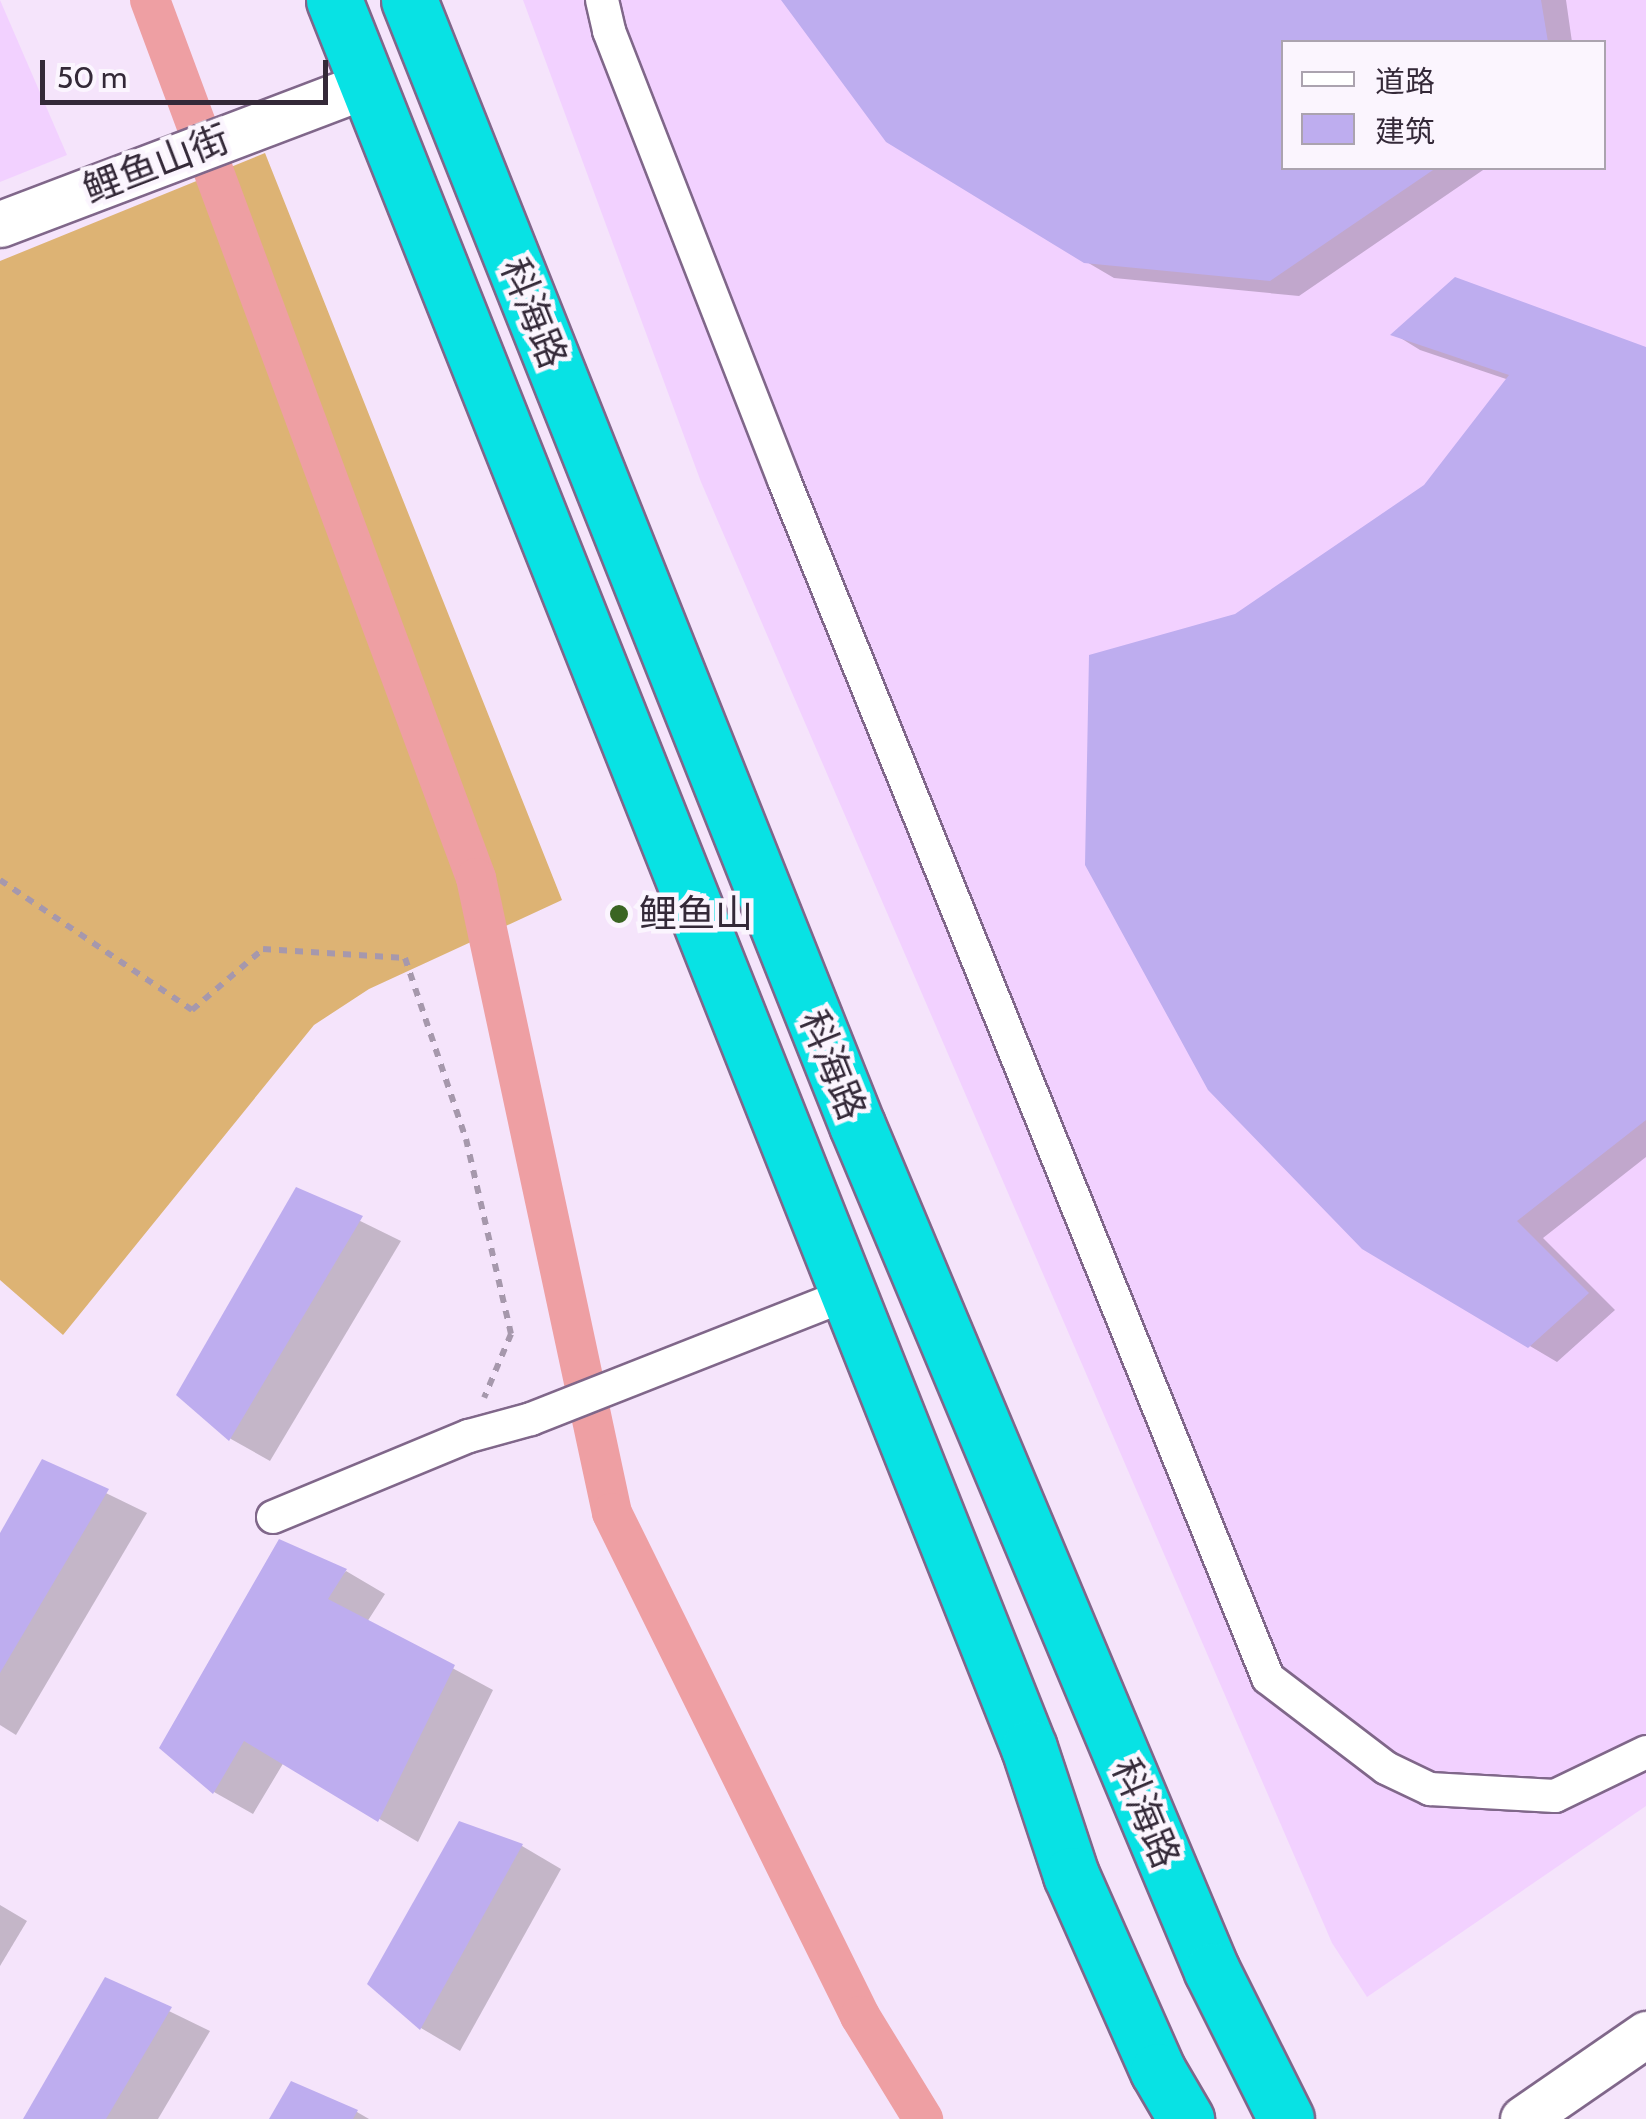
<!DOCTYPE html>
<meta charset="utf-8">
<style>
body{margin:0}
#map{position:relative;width:1646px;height:2119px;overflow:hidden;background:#f5e4fb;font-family:Cabin,"Noto Sans SC",sans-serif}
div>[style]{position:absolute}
.built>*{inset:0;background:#f2d1ff}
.forest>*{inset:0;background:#ddb374}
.shadow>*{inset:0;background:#0003}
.canal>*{height:40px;margin:-20px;padding:0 20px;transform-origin:20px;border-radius:20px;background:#ee9fa3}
.building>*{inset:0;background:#beadef}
.path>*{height:6px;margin-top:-3px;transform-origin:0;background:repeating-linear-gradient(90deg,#a698ac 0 8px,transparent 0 16px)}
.roads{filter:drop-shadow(2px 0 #80678a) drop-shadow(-2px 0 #80678a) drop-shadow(0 2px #80678a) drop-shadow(0 -2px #80678a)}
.street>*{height:32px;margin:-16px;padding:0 16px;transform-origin:16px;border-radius:16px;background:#fff}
.secondary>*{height:45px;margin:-22.5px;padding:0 22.5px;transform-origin:22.5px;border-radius:22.5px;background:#fff}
.highway>*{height:55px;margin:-27.5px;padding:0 27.5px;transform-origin:27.5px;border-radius:27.5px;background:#08e2e4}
.dots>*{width:28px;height:28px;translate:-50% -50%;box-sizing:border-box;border:5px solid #fbf5fe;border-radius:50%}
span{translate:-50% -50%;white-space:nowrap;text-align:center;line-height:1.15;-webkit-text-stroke:9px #fbf5fe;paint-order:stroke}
.street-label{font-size:38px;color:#342938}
.poi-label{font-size:38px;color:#342938}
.left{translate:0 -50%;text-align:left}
.legend{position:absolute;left:1281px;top:40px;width:325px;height:130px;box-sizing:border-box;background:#fbf5fe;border:2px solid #aba3af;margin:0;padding:12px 18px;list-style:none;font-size:30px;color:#342938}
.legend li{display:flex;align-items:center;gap:20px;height:50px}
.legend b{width:50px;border:2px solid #aba3af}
.scale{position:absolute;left:40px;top:60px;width:288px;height:45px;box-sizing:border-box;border:5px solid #342938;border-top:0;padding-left:12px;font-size:30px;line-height:35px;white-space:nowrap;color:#342938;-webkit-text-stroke:8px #fbf5fe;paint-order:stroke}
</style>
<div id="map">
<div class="built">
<div style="clip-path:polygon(0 0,67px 155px,0 182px)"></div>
<div style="clip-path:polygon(evenodd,523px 0,1646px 0,1646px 1806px,1367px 1997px,1332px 1943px,701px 482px,523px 0,1284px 42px,1604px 42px,1604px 168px,1284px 168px,1284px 42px)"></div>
</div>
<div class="forest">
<div style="clip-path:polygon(265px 153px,562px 900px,369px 989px,314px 1025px,63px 1335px,0 1280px,0 261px)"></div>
</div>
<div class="shadow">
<div style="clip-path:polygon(785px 0,1566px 0,1572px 42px,1284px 42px,1284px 168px,1486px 168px,1299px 296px,1114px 278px,1085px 261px)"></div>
<div style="clip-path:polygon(1394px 334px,1646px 350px,1646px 1157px,1543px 1238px,1615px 1310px,1557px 1362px,1363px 1247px,1236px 616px,1426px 487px,1509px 380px,1420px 350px)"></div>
<div style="clip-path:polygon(297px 1190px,401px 1241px,270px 1461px,231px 1439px,179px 1394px)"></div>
<div style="clip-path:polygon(44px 1463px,147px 1513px,16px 1735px,0 1725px,0 1538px)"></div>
<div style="clip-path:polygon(346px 1571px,385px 1594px,367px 1622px,493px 1690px,418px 1842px,284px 1762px,253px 1814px,214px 1792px,162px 1747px)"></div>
<div style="clip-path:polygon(460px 1824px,522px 1846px,561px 1869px,460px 2051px,421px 2028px,370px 1983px)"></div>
<div style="clip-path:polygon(0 1905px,27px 1921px,0 1966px)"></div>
<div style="clip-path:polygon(107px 1981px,210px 2031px,158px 2119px,26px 2119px)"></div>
<div style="clip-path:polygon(292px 2084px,357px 2112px,369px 2119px,271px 2119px)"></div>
</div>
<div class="canal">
<div style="left:150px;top:0;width:937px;rotate:69.63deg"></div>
<div style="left:476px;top:878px;width:649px;rotate:77.91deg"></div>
<div style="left:612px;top:1513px;width:561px;rotate:63.75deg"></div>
<div style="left:860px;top:2016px;width:121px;rotate:58.5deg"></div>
</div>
<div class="building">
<div style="clip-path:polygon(781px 0,1541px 0,1548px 42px,1284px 42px,1284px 168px,1436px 168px,1270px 281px,1084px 263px,886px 142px)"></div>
<div style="clip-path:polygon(1455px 277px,1646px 347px,1646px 1120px,1517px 1221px,1589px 1293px,1528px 1348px,1362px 1249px,1208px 1090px,1085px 865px,1089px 655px,1235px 614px,1424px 485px,1509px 375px,1390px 335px)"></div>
<div style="clip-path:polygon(296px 1187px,363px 1216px,229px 1441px,176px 1395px)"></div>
<div style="clip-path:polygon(42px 1459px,109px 1489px,0 1673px,0 1533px)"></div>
<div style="clip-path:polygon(279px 1539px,347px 1569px,328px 1599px,455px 1665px,378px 1822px,244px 1741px,213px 1794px,159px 1748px)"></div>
<div style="clip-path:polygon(459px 1821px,523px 1844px,420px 2030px,367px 1984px)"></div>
<div style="clip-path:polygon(105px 1977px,172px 2007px,106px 2119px,23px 2119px)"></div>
<div style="clip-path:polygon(291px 2081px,358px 2110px,353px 2119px,269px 2119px)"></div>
</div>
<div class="path">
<div style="left:0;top:880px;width:232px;rotate:34.1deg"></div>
<div style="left:192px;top:1010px;width:94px;rotate:-40.7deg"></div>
<div style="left:263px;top:949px;width:142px;rotate:3.6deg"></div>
<div style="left:405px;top:958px;width:191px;rotate:71.4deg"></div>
<div style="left:466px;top:1139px;width:200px;rotate:77deg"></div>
<div style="left:511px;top:1334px;width:69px;rotate:112.9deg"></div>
</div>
<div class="roads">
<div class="street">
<div style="left:602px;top:0;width:32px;rotate:77deg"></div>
<div style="left:609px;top:31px;width:482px;rotate:68.7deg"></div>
<div style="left:784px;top:480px;width:1292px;rotate:68deg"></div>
<div style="left:1268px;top:1678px;width:148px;rotate:37.3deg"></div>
<div style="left:1386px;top:1768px;width:49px;rotate:25.5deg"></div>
<div style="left:1430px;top:1789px;width:125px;rotate:3.2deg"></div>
<div style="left:1555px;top:1796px;width:101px;rotate:-25.8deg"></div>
<div style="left:273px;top:1517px;width:212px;rotate:-22.5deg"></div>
<div style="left:469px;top:1436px;width:64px;rotate:-15.3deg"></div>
<div style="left:531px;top:1419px;width:341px;rotate:-21.5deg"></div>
</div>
<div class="secondary">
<div style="left:0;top:224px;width:394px;rotate:-20.8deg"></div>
<div style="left:1523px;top:2119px;width:150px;rotate:-34.6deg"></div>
</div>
<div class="highway">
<div style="left:334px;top:0;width:1881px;rotate:68.32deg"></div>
<div style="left:1029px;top:1748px;width:134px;rotate:71.7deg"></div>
<div style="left:1071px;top:1875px;width:214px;rotate:66.1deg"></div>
<div style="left:1158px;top:2071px;width:56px;rotate:59.7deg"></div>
<div style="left:409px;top:0;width:1211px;rotate:68.29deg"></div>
<div style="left:857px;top:1125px;width:917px;rotate:67.24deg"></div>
<div style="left:1212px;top:1971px;width:165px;rotate:63.4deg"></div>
</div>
</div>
<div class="dots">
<div style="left:619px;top:914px;background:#3a6523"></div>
</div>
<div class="street-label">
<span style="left:156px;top:164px;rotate:-21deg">鲤鱼山街</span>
<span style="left:534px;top:313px;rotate:68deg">科海路</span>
<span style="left:833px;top:1065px;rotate:68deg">科海路</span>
<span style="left:1146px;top:1813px;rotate:67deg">科海路</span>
</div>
<div class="poi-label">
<span class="left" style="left:639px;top:914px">鲤鱼山</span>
</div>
<ul class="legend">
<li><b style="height:12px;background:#fff"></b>道路</li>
<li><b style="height:28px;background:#beadef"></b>建筑</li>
</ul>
<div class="scale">50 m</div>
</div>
